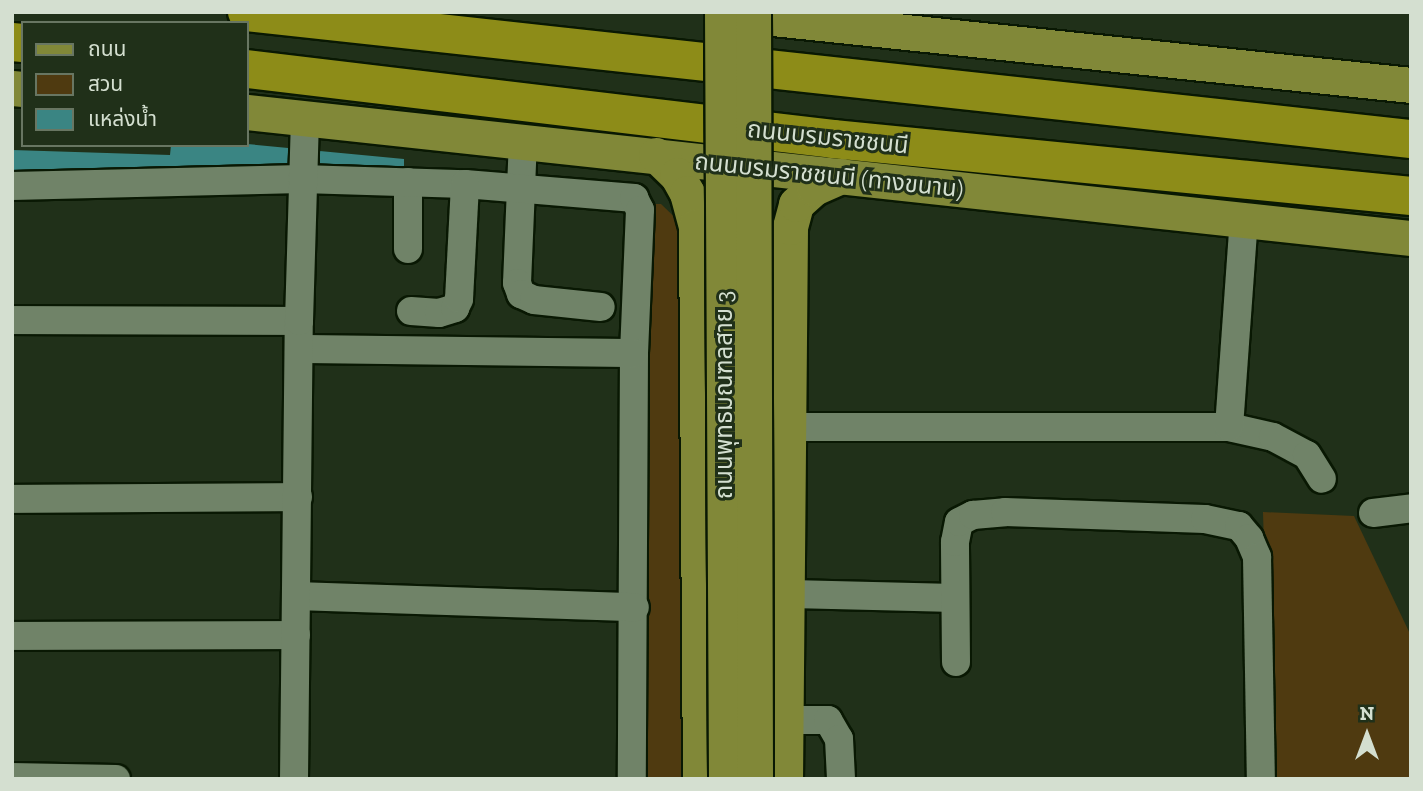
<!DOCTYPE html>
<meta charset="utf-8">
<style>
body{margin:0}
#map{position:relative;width:1423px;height:791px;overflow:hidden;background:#203019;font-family:"Zilla Slab","Noto Sans Thai",serif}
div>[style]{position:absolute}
.green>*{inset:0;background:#4f3a10}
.water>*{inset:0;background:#3a8583}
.roads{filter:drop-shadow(2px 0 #091803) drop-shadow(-2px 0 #091803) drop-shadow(0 2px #091803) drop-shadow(0 -2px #091803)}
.minor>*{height:28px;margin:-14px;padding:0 14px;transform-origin:14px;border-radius:14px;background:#708368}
.major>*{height:35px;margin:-17.5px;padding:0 17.5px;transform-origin:17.5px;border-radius:17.5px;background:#818838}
.highway>*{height:38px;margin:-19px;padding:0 19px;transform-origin:19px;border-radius:19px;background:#8d8c18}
.bridges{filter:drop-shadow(2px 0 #091803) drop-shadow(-2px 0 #091803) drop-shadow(0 2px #091803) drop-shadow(0 -2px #091803)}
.major-bridge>*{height:35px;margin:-17.5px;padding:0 17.5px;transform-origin:17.5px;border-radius:17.5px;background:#818838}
span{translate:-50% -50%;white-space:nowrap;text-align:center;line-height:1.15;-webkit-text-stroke:6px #203019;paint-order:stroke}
.street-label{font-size:24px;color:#d4dfd0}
.frame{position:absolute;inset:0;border:14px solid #d4dfd0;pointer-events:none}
.legend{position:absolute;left:21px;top:21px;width:228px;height:126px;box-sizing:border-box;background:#203019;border:2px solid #687662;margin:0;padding:9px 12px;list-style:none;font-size:21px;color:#d4dfd0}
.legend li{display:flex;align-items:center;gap:14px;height:35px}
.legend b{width:35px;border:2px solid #687662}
.north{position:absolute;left:1332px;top:700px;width:70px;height:70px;-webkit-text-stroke:5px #203019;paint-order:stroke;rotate:0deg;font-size:19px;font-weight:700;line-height:28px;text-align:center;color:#d4dfd0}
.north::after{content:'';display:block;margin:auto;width:24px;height:32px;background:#d4dfd0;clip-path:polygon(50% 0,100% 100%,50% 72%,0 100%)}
</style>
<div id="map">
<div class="green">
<div style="clip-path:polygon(646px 204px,661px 204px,688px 230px,690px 779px,641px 779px)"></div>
<div style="clip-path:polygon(1263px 512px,1354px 516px,1411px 636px,1411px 779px,1271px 779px)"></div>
</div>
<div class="water">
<div style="clip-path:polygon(247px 144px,404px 159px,404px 167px,12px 171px,12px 150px,170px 155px,171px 145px)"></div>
</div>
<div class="roads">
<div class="minor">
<div style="left:523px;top:140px;width:143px;rotate:92.4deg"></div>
<div style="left:517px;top:283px;width:12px;rotate:70deg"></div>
<div style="left:521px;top:294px;width:14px;rotate:25deg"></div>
<div style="left:534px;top:300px;width:67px;rotate:6deg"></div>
<div style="left:408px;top:182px;width:67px;rotate:90deg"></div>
<div style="left:12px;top:186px;width:290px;rotate:-1.4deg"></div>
<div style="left:302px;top:179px;width:163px;rotate:1.8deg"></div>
<div style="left:465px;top:184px;width:170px;rotate:4.7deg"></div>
<div style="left:634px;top:198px;width:13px;rotate:63deg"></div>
<div style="left:640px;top:210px;width:143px;rotate:92.4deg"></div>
<div style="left:634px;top:353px;width:426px;rotate:90.3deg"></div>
<div style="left:411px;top:311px;width:28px;rotate:4deg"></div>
<div style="left:439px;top:313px;width:17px;rotate:-17deg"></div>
<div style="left:455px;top:308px;width:10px;rotate:-66deg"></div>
<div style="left:459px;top:299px;width:115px;rotate:-87deg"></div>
<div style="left:12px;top:320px;width:287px;rotate:0.2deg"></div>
<div style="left:299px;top:349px;width:335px;rotate:0.7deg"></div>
<div style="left:789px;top:427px;width:440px"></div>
<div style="left:1229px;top:427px;width:45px;rotate:12.8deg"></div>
<div style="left:1273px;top:437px;width:38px;rotate:28deg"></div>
<div style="left:1307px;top:455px;width:28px;rotate:58deg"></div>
<div style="left:1229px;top:427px;width:208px;rotate:-85.9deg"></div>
<div style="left:12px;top:499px;width:286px;rotate:-0.4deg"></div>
<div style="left:1373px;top:513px;width:38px;rotate:-7deg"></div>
<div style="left:787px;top:594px;width:168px;rotate:1.4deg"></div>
<div style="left:296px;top:596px;width:339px;rotate:1.9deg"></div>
<div style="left:12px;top:636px;width:284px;rotate:-0.2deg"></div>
<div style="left:956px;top:662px;width:120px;rotate:-90.5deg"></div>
<div style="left:955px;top:542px;width:20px;rotate:-79deg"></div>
<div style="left:959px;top:522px;width:16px;rotate:-27deg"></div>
<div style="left:973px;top:515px;width:32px;rotate:-5deg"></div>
<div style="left:1005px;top:512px;width:200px;rotate:2deg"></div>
<div style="left:1205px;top:519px;width:35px;rotate:12deg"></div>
<div style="left:1239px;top:526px;width:16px;rotate:50deg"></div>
<div style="left:1249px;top:538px;width:21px;rotate:67deg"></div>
<div style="left:1257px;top:557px;width:222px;rotate:89deg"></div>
<div style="left:786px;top:720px;width:42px"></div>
<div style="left:828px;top:720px;width:22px;rotate:60deg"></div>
<div style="left:839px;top:739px;width:40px;rotate:87.1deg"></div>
<div style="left:12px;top:777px;width:104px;rotate:1.1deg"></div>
<div style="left:294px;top:779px;width:458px;rotate:-89.4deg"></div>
<div style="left:299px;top:321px;width:203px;rotate:-88.3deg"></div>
</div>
<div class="major">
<div style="left:725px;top:13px;width:690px;rotate:5.99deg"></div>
<div style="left:12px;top:88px;width:11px;rotate:5deg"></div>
<div style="left:247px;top:112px;width:1171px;rotate:6.18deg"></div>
<div style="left:656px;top:155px;width:29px;rotate:44deg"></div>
<div style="left:677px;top:175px;width:21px;rotate:61deg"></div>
<div style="left:687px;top:193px;width:34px;rotate:75deg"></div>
<div style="left:696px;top:226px;width:553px;rotate:89.59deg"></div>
<div style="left:785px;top:779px;width:552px;rotate:-89.48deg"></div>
<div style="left:790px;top:227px;width:24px;rotate:-75deg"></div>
<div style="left:796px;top:204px;width:24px;rotate:-42deg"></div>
<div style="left:814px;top:188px;width:30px;rotate:-24deg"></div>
</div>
<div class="highway">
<div style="left:247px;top:12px;width:1171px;rotate:6.23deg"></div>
<div style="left:12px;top:42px;width:11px;rotate:5deg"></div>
<div style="left:247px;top:69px;width:590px;rotate:6.81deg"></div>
<div style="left:833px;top:139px;width:581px;rotate:5.63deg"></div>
</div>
</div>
<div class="bridges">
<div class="major-bridge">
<div style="left:722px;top:12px;width:767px;rotate:89.7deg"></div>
<div style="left:753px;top:12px;width:767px;rotate:89.85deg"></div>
</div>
</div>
<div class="street-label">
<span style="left:828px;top:137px;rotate:6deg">ถนนบรมราชชนนี</span>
<span style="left:829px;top:175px;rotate:6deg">ถนนบรมราชชนนี (ทางขนาน)</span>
<span style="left:724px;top:395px;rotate:-90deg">ถนนพุทธมณฑลสาย 3</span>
</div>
<div class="frame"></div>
<ul class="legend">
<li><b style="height:9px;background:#818838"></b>ถนน</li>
<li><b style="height:19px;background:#4f3a10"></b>สวน</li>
<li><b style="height:19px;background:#3a8583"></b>แหล่งน้ำ</li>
</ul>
<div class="north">N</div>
</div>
